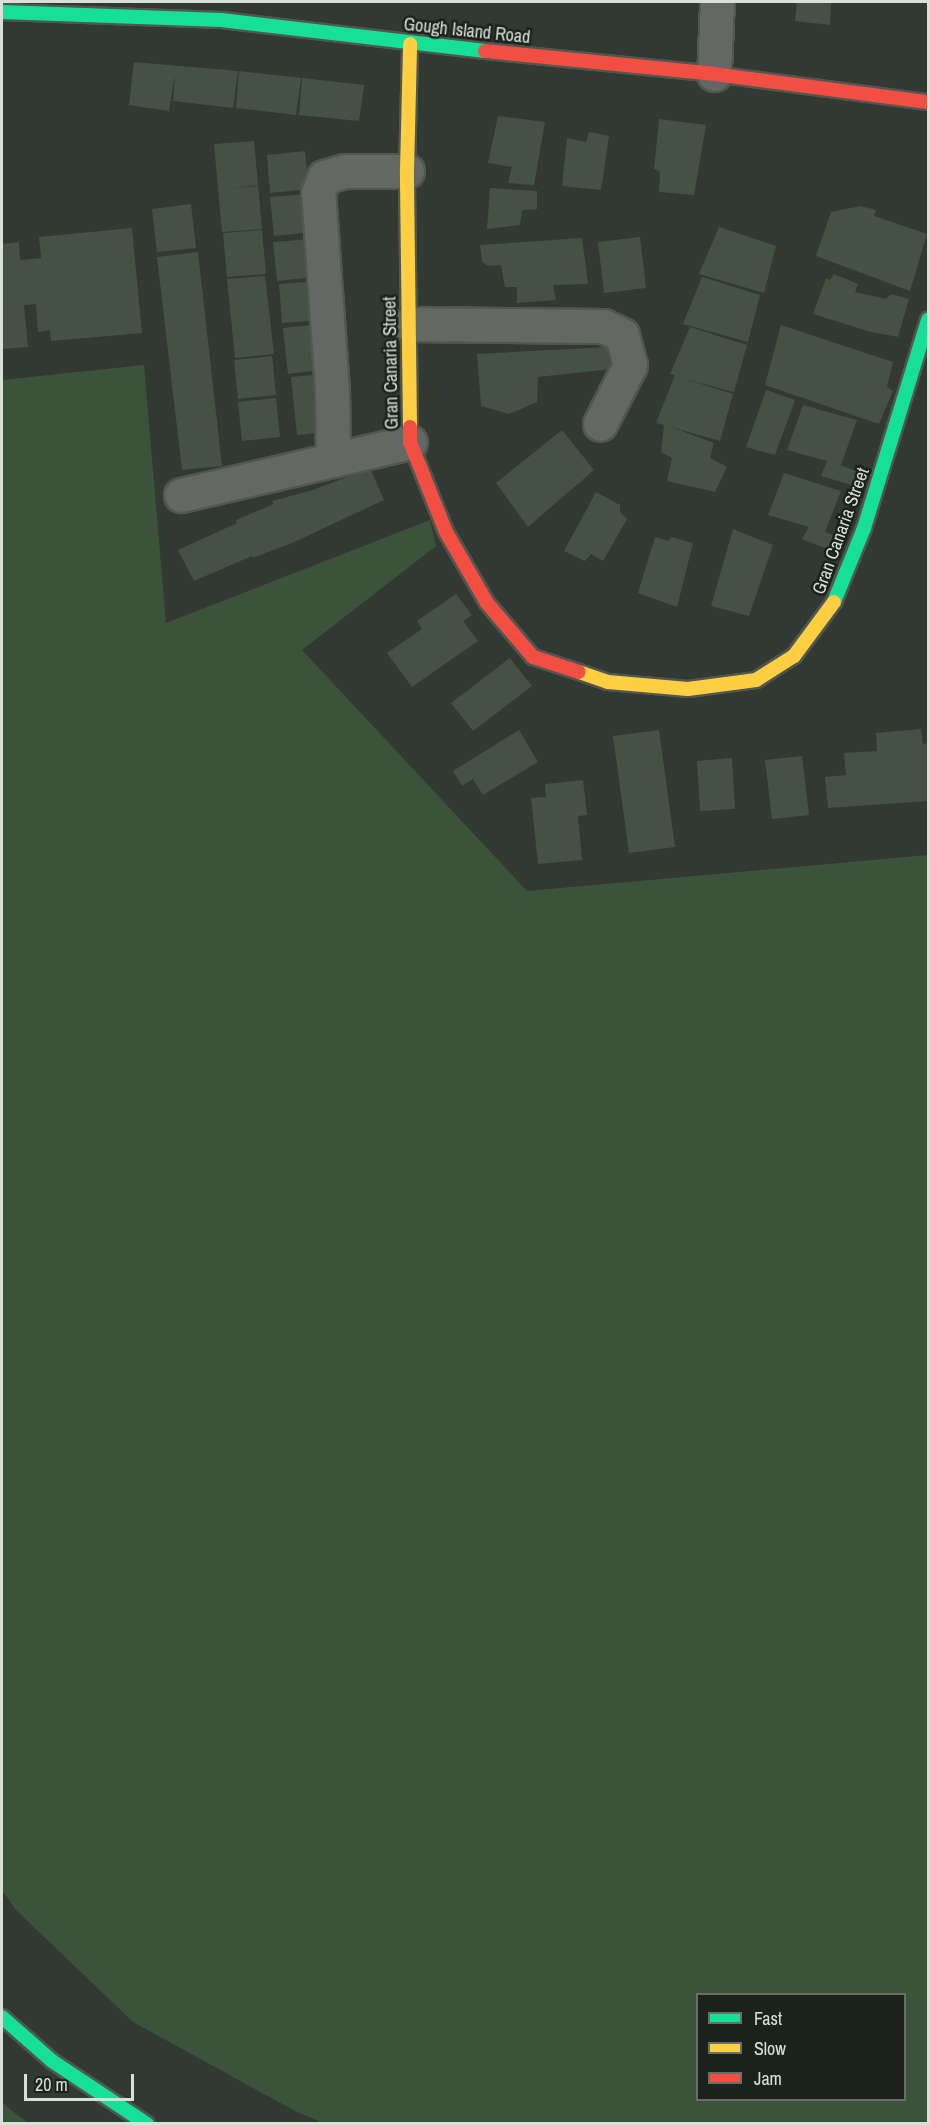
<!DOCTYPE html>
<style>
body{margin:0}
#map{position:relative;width:930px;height:2125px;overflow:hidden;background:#323832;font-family:"Archivo Narrow",sans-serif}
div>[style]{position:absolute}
.green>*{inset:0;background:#3c533b}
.building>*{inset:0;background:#465146}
.roads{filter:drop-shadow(2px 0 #505650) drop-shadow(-2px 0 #505650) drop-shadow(0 2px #505650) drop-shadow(0 -2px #505650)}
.street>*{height:33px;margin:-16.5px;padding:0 16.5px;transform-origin:16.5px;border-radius:16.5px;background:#646864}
.fast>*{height:14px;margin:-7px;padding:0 7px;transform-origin:7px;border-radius:7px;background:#16e098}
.slow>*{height:14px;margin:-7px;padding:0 7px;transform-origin:7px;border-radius:7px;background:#ffcf43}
.jam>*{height:14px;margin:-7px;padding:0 7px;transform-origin:7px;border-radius:7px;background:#f24e42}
span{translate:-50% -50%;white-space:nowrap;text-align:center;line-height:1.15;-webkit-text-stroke:5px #1b211b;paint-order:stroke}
.street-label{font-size:18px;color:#d8e0d8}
.frame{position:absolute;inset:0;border:3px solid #d8e0d8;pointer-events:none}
.legend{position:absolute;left:696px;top:1993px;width:210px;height:108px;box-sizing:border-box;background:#1b211b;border:2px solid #676d67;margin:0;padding:8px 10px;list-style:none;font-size:18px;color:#d8e0d8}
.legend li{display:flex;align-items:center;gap:12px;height:30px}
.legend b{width:30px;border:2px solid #676d67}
.scale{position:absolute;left:24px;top:2074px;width:110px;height:27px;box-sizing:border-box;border:3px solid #d8e0d8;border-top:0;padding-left:8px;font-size:18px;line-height:21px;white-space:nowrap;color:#d8e0d8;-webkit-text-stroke:4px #1b211b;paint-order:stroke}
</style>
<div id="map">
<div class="green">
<div style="clip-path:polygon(evenodd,144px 365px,166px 623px,430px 520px,436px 546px,302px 650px,527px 891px,928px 855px,928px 2123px,324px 2123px,297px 2112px,133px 2022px,16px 1910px,2px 1890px,2px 380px,144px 365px,698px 1994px,904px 1994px,904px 2100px,698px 2100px,698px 1994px)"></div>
<div style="clip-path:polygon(2px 2103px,28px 2123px,2px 2123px)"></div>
</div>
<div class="building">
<div style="clip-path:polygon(797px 2px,831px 2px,830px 25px,795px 21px)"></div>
<div style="clip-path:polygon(134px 62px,238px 71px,233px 108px,173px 101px,175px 74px,169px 111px,129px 105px)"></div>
<div style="clip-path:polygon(239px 71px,301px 78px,296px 115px,236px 108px)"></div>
<div style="clip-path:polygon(302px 78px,364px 85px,359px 121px,299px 115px)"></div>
<div style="clip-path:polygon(498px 116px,545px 122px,534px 185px,508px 183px,512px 167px,488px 163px)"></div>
<div style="clip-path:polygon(659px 119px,706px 125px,694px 195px,659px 192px,660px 172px,654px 169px)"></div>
<div style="clip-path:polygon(589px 132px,609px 136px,601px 190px,562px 186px,567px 138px,586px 142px)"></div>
<div style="clip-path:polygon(254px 141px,258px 185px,231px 188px,258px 186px,262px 229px,222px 232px,214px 144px)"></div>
<div style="clip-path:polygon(305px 151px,309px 189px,270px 193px,267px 155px)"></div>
<div style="clip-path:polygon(490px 188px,537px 191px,537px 209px,522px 210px,520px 225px,487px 229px)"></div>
<div style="clip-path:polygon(308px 194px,312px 232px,274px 236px,270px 197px)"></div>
<div style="clip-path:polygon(191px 204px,196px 248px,157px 252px,152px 209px)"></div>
<div style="clip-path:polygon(861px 206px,876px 210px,874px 216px,927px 234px,910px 291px,816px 256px,831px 212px)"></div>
<div style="clip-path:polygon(719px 227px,776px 246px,764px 293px,699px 274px)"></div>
<div style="clip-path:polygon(132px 228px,142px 333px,51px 341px,50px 330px,38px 332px,36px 304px,24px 305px,28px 347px,2px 349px,2px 244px,19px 242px,20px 260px,41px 258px,39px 237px)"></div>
<div style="clip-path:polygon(262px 230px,266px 274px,227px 277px,223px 233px)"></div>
<div style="clip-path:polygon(640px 237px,646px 288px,604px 293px,598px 242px)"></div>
<div style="clip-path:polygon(582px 238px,588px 284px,553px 285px,556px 300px,517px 303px,517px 287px,505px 287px,501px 265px,488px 266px,482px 262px,480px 245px)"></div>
<div style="clip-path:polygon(312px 239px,315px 277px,277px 281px,273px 242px)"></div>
<div style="clip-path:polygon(198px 252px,222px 466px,182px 470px,157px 257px)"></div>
<div style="clip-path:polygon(834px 274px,858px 284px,855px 292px,886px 299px,891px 294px,909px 299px,898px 337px,871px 332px,813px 314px,826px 278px,830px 280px)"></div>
<div style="clip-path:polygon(265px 276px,274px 354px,235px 358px,227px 279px)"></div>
<div style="clip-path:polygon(702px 277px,760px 295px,748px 342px,683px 324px)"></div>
<div style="clip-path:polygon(317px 281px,320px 320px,282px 323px,279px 284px)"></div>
<div style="clip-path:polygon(321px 324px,327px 369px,288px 374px,283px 328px)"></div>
<div style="clip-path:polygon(781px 325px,893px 362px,887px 387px,893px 391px,879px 424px,765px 385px)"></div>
<div style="clip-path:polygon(690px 327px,747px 345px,734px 392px,685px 379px,733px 394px,720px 441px,671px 427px,714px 443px,710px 458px,727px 467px,715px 492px,667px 481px,672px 458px,661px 452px,664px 425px,656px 423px,675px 375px,670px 374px)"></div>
<div style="clip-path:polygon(607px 347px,611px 369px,538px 377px,537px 402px,509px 414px,481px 406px,477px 354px)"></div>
<div style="clip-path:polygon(272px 356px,276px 395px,238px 399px,234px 360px)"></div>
<div style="clip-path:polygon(323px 374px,328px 432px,297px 435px,291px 377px)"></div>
<div style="clip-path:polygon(766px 390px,795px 400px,775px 455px,746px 447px)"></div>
<div style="clip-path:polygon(276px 398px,280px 437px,242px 441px,238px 402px)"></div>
<div style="clip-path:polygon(803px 405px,857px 420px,841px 465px,832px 462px,859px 472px,855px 486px,821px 476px,827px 461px,787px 450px)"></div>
<div style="clip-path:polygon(562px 430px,594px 470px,528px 527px,496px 483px)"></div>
<div style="clip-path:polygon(370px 468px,384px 500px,292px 543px,253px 558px,252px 556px,194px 581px,178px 550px,237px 523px,236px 520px,274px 504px,272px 501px,313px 490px)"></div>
<div style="clip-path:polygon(784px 473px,841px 491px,825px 532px,840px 538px,836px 552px,802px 539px,809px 527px,768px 515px)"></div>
<div style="clip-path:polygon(596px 492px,620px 505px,620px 512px,627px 519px,603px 561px,591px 554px,585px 561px,564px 551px)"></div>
<div style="clip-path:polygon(733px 529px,773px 545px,749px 616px,711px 606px)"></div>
<div style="clip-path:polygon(655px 537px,669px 541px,671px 537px,693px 543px,677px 607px,638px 593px)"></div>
<div style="clip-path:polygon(456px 594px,472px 615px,463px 621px,478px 641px,412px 687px,387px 653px,422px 629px,417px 621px)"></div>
<div style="clip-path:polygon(510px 658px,532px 686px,473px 731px,451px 703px)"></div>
<div style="clip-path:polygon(921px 729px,923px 744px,928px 743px,928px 801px,828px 808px,825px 777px,846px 775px,844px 753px,877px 751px,876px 733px)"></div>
<div style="clip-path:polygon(519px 730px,538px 762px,483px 795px,473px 779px,462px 786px,453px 771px)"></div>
<div style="clip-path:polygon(659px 730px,675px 847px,629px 853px,613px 736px)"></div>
<div style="clip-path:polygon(802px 756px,809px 815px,772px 819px,765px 760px)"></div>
<div style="clip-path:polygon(732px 758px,735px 809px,700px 811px,697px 761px)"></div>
<div style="clip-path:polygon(583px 780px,587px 815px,578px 816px,582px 860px,538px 864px,531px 798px,546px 797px,545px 784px)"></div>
</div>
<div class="roads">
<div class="street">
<div style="left:714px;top:74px;width:72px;rotate:-87.6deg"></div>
<div style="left:409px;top:324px;width:194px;rotate:0.6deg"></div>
<div style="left:603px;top:326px;width:21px;rotate:25deg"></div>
<div style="left:622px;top:335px;width:31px;rotate:75deg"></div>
<div style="left:630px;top:365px;width:66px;rotate:117deg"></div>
<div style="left:333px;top:460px;width:69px;rotate:-90.8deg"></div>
<div style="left:332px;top:391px;width:198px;rotate:-94deg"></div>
<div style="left:318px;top:193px;width:17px;rotate:-69deg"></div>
<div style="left:324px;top:177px;width:22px;rotate:-16deg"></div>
<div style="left:345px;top:171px;width:62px"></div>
<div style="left:181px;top:495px;width:235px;rotate:-13deg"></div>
</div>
<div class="fast">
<div style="left:2px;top:12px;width:219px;rotate:2.1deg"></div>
<div style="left:221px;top:20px;width:266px;rotate:6.7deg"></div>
<div style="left:834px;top:602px;width:80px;rotate:-67.9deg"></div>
<div style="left:864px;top:528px;width:218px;rotate:-72.9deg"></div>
<div style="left:2px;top:2017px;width:67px;rotate:41.3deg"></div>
<div style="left:52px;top:2061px;width:114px;rotate:33.6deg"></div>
</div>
<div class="slow">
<div style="left:410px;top:427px;width:256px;rotate:-90.7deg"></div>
<div style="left:407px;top:171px;width:127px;rotate:-88.6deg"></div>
<div style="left:579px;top:672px;width:31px;rotate:19deg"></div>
<div style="left:608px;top:682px;width:80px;rotate:5deg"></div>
<div style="left:688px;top:689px;width:69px;rotate:-7.5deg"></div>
<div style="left:756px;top:680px;width:45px;rotate:-32.3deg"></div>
<div style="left:794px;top:656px;width:67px;rotate:-53.5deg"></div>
</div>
<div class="jam">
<div style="left:485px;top:51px;width:230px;rotate:5.7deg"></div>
<div style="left:714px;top:74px;width:216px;rotate:7.5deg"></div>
<div style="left:410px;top:427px;width:15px;rotate:90deg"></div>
<div style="left:410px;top:442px;width:97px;rotate:68.2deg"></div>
<div style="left:446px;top:532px;width:82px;rotate:60deg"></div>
<div style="left:487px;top:603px;width:71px;rotate:49.6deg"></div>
<div style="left:533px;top:657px;width:48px;rotate:18.1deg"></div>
</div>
</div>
<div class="street-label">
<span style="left:467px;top:31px;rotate:6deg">Gough Island Road</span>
<span style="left:391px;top:363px;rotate:-91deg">Gran Canaria Street</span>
<span style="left:841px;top:531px;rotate:-70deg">Gran Canaria Street</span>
</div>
<div class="frame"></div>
<ul class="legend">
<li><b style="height:8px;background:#16e098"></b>Fast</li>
<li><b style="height:8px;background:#ffcf43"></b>Slow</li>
<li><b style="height:8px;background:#f24e42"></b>Jam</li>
</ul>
<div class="scale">20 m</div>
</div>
